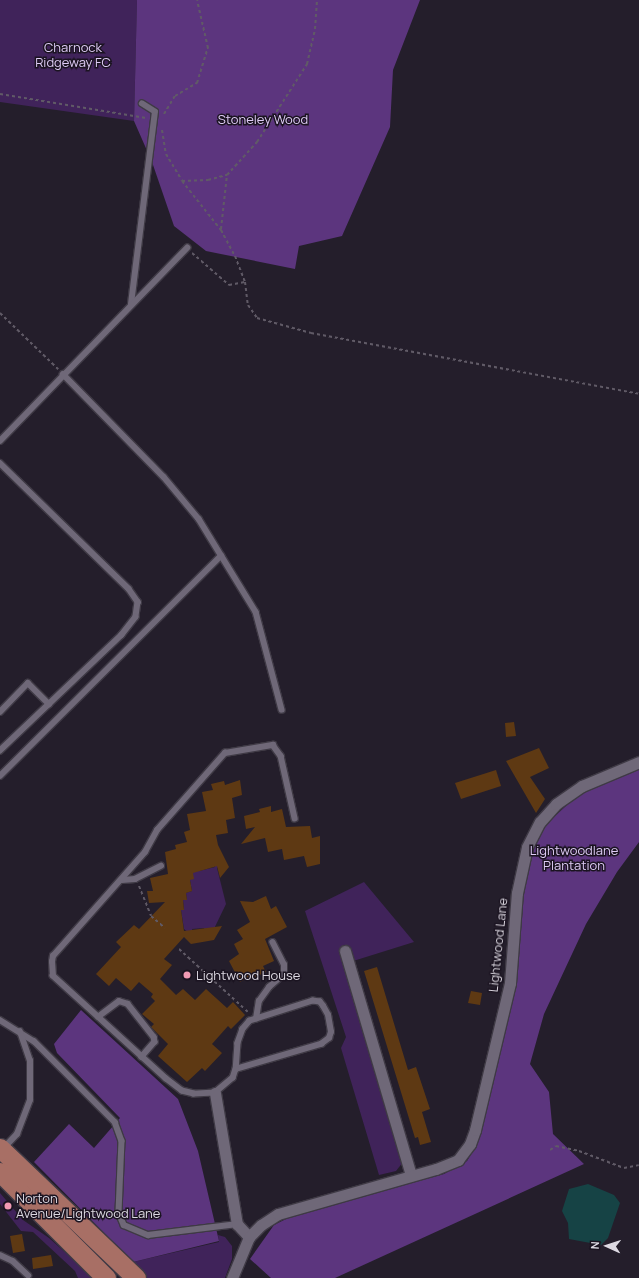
<!DOCTYPE html>
<style>
body{margin:0}
#map{position:relative;width:639px;height:1278px;overflow:hidden;background:#241e2b;font-family:Manrope,sans-serif}
div>[style]{position:absolute}
.green>*{inset:0;background:#40235a}
.forest>*{inset:0;background:#5c357e}
.water>*{inset:0;background:#164345}
.building>*{inset:0;background:#5e3913}
.path>*{height:2px;margin-top:-1px;transform-origin:0;background:repeating-linear-gradient(90deg,#605a66 0 3px,transparent 0 6px)}
.roads{filter:drop-shadow(1px 0 #3f3a45) drop-shadow(-1px 0 #3f3a45) drop-shadow(0 1px #3f3a45) drop-shadow(0 -1px #3f3a45)}
.service>*{height:5.5px;margin:-2.75px;padding:0 2.75px;transform-origin:2.75px;border-radius:2.75px;background:#6f6878}
.minor>*{height:11px;margin:-5.5px;padding:0 5.5px;transform-origin:5.5px;border-radius:5.5px;background:#6f6878}
.trunk>*{height:19px;margin:-9.5px;padding:0 9.5px;transform-origin:9.5px;border-radius:9.5px;background:#a86f65}
.dots>*{width:11px;height:11px;translate:-50% -50%;box-sizing:border-box;border:2px solid #1b1421;border-radius:50%}
span{translate:-50% -50%;white-space:nowrap;text-align:center;line-height:1.15;-webkit-text-stroke:3px #1b1421;paint-order:stroke}
.park-label{font-size:13px;color:#dfccf6}
.street-label{font-size:13px;color:#ddd9e2}
.poi-label{font-size:13px;color:#ddd9e2}
.left{translate:0 -50%;text-align:left}
.north{position:absolute;left:587px;top:1226px;width:40px;height:40px;-webkit-text-stroke:3px #1b1421;paint-order:stroke;rotate:273deg;font-size:11px;font-weight:700;line-height:16px;text-align:center;color:#ddd9e2}
.north::after{content:'';display:block;margin:auto;width:14px;height:18px;background:#ddd9e2;clip-path:polygon(50% 0,100% 100%,50% 72%,0 100%)}
</style>
<div id="map">
<div class="green">
<div style="clip-path:polygon(0 0,137px 0,134px 121px,0 102px)"></div>
<div style="clip-path:polygon(212px 852px,221px 863px,217px 868px,226px 904px,211px 935px,206px 936px,204px 928px,192px 929px,194px 937px,184px 929px,181px 910px,184px 909px,183px 900px,187px 900px,186px 893px,192px 891px,190px 880px,192px 865px,199px 871px,215px 867px)"></div>
<div style="clip-path:polygon(364px 882px,414px 942px,350px 962px,403px 1162px,396px 1171px,379px 1175px,341px 1048px,346px 1037px,305px 911px)"></div>
<div style="clip-path:polygon(0 1193px,23px 1220px,49px 1238px,94px 1278px,78px 1278px,75px 1271px,33px 1232px,21px 1231px,0 1204px)"></div>
<div style="clip-path:polygon(218px 1235px,225px 1237px,232px 1246px,232px 1259px,225px 1278px,146px 1278px,133px 1262px,219px 1242px)"></div>
</div>
<div class="forest">
<div style="clip-path:polygon(137px 0,420px 0,393px 70px,390px 127px,342px 236px,299px 246px,295px 269px,206px 251px,174px 226px,152px 162px,134px 121px)"></div>
<div style="clip-path:polygon(639px 768px,639px 842px,617px 872px,586px 924px,544px 1014px,530px 1064px,549px 1092px,553px 1134px,584px 1164px,335px 1278px,271px 1278px,250px 1259px,274px 1225px,298px 1213px,444px 1174px,467px 1161px,477px 1144px,512px 993px,527px 865px,537px 833px,584px 789px)"></div>
<div style="clip-path:polygon(81px 1010px,178px 1099px,198px 1151px,219px 1241px,133px 1262px,34px 1162px,69px 1124px,94px 1148px,120px 1118px,57px 1053px,54px 1044px)"></div>
</div>
<div class="water">
<div style="clip-path:polygon(588px 1184px,614px 1195px,620px 1203px,608px 1238px,601px 1245px,569px 1239px,568px 1223px,562px 1211px,569px 1189px)"></div>
</div>
<div class="building">
<div style="clip-path:polygon(514px 722px,516px 736px,506px 737px,505px 723px)"></div>
<div style="clip-path:polygon(539px 748px,549px 768px,530px 777px,545px 799px,536px 813px,506px 761px)"></div>
<div style="clip-path:polygon(496px 770px,501px 786px,461px 799px,455px 783px)"></div>
<div style="clip-path:polygon(240px 780px,242px 795px,232px 798px,235px 818px,226px 820px,228px 833px,216px 835px,218px 845px,229px 867px,220px 878px,217px 866px,193px 873px,194px 879px,190px 880px,192px 891px,186px 893px,187px 900px,183px 900px,184px 910px,181px 910px,184px 931px,222px 926px,214px 940px,191px 944px,184px 937px,164px 959px,172px 965px,160px 979px,176px 995px,183px 989px,195px 1000px,206px 989px,227px 1008px,233px 1002px,245px 1015px,231px 1029px,228px 1026px,212px 1044px,222px 1053px,205px 1071px,202px 1068px,187px 1082px,158px 1056px,168px 1044px,151px 1027px,154px 1024px,142px 1014px,155px 1001px,151px 997px,153px 994px,139px 982px,131px 991px,116px 978px,109px 986px,96px 974px,121px 947px,116px 942px,134px 925px,139px 929px,165px 902px,149px 903px,147px 891px,153px 891px,150px 878px,168px 874px,165px 852px,176px 849px,175px 845px,187px 842px,184px 832px,190px 830px,187px 814px,206px 811px,202px 792px,213px 790px,211px 784px,224px 781px,225px 785px)"></div>
<div style="clip-path:polygon(271px 806px,271px 812px,282px 809px,286px 827px,310px 826px,312px 838px,320px 836px,320px 864px,307px 867px,304px 856px,284px 860px,282px 849px,268px 852px,265px 838px,241px 844px,255px 827px,246px 829px,244px 816px,260px 812px,259px 809px)"></div>
<div style="clip-path:polygon(266px 896px,271px 909px,276px 906px,287px 927px,265px 939px,274px 961px,263px 966px,266px 972px,255px 977px,254px 974px,240px 982px,229px 961px,239px 954px,234px 944px,243px 939px,237px 930px,250px 922px,240px 901px,253px 902px)"></div>
<div style="clip-path:polygon(377px 967px,408px 1070px,416px 1067px,430px 1109px,422px 1112px,431px 1142px,420px 1145px,418px 1137px,415px 1138px,364px 971px)"></div>
<div style="clip-path:polygon(471px 991px,482px 993px,480px 1005px,468px 1003px)"></div>
<div style="clip-path:polygon(22px 1234px,25px 1251px,13px 1253px,10px 1236px)"></div>
<div style="clip-path:polygon(51px 1255px,53px 1266px,33px 1269px,32px 1258px)"></div>
</div>
<div class="path">
<div style="left:0;top:94px;width:148px;rotate:9.3deg"></div>
<div style="left:164px;top:114px;width:21px;rotate:-59deg"></div>
<div style="left:175px;top:96px;width:26px;rotate:-31deg"></div>
<div style="left:197px;top:83px;width:37px;rotate:-73deg"></div>
<div style="left:208px;top:48px;width:49px;rotate:-102.9deg"></div>
<div style="left:162px;top:130px;width:24px;rotate:81deg"></div>
<div style="left:166px;top:154px;width:31px;rotate:59deg"></div>
<div style="left:182px;top:181px;width:63px;rotate:51.5deg"></div>
<div style="left:221px;top:230px;width:30px;rotate:62deg"></div>
<div style="left:235px;top:256px;width:28px;rotate:69deg"></div>
<div style="left:245px;top:282px;width:23px;rotate:83deg"></div>
<div style="left:248px;top:305px;width:16px;rotate:55deg"></div>
<div style="left:257px;top:318px;width:56px;rotate:15.5deg"></div>
<div style="left:311px;top:333px;width:334px;rotate:10.5deg"></div>
<div style="left:182px;top:181px;width:26px;rotate:-2deg"></div>
<div style="left:208px;top:180px;width:20px;rotate:-15deg"></div>
<div style="left:227px;top:175px;width:45px;rotate:-47.7deg"></div>
<div style="left:257px;top:142px;width:93px;rotate:-57.3deg"></div>
<div style="left:307px;top:64px;width:36px;rotate:-77deg"></div>
<div style="left:315px;top:29px;width:29px;rotate:-86deg"></div>
<div style="left:221px;top:229px;width:54px;rotate:-83.7deg"></div>
<div style="left:192px;top:253px;width:49px;rotate:40.9deg"></div>
<div style="left:229px;top:285px;width:16px;rotate:-11deg"></div>
<div style="left:0;top:313px;width:81px;rotate:44deg"></div>
<div style="left:139px;top:886px;width:32px;rotate:68deg"></div>
<div style="left:151px;top:916px;width:18px;rotate:41deg"></div>
<div style="left:179px;top:949px;width:93px;rotate:42.4deg"></div>
<div style="left:550px;top:1150px;width:7px;rotate:-34deg"></div>
<div style="left:556px;top:1146px;width:24px;rotate:12deg"></div>
<div style="left:579px;top:1151px;width:48px;rotate:20.7deg"></div>
<div style="left:624px;top:1168px;width:15px;rotate:-11deg"></div>
</div>
<div class="roads">
<div class="service">
<div style="left:131px;top:304px;width:193px;rotate:-82.9deg"></div>
<div style="left:155px;top:112px;width:15px;rotate:-148deg"></div>
<div style="left:63px;top:374px;width:144px;rotate:45.6deg"></div>
<div style="left:164px;top:477px;width:55px;rotate:50.2deg"></div>
<div style="left:199px;top:519px;width:109px;rotate:58.5deg"></div>
<div style="left:256px;top:612px;width:101px;rotate:75.1deg"></div>
<div style="left:0;top:441px;width:269px;rotate:-45.9deg"></div>
<div style="left:0;top:463px;width:180px;rotate:44.3deg"></div>
<div style="left:129px;top:589px;width:16px;rotate:55deg"></div>
<div style="left:138px;top:602px;width:15px;rotate:98deg"></div>
<div style="left:136px;top:617px;width:23px;rotate:128deg"></div>
<div style="left:122px;top:635px;width:168px;rotate:136.4deg"></div>
<div style="left:0;top:712px;width:40px;rotate:-46deg"></div>
<div style="left:28px;top:683px;width:30px;rotate:45deg"></div>
<div style="left:0;top:776px;width:312px;rotate:-44.9deg"></div>
<div style="left:122px;top:880px;width:13px;rotate:-4deg"></div>
<div style="left:135px;top:879px;width:29px;rotate:-27deg"></div>
<div style="left:98px;top:1017px;width:26px;rotate:-37deg"></div>
<div style="left:119px;top:1001px;width:9px;rotate:18deg"></div>
<div style="left:128px;top:1004px;width:42px;rotate:51.8deg"></div>
<div style="left:154px;top:1037px;width:5px;rotate:79deg"></div>
<div style="left:155px;top:1042px;width:20px;rotate:131deg"></div>
<div style="left:256px;top:1019px;width:18px;rotate:-81deg"></div>
<div style="left:259px;top:1001px;width:17px;rotate:-54deg"></div>
<div style="left:269px;top:987px;width:20px;rotate:-41deg"></div>
<div style="left:284px;top:974px;width:9px;rotate:-90deg"></div>
<div style="left:284px;top:965px;width:25px;rotate:-117deg"></div>
<div style="left:0;top:1020px;width:40px;rotate:32deg"></div>
<div style="left:34px;top:1041px;width:115px;rotate:45deg"></div>
<div style="left:115px;top:1122px;width:20px;rotate:70deg"></div>
<div style="left:122px;top:1141px;width:72px;rotate:92.4deg"></div>
<div style="left:119px;top:1213px;width:13px;rotate:67deg"></div>
<div style="left:124px;top:1225px;width:26px;rotate:23deg"></div>
<div style="left:148px;top:1235px;width:90px;rotate:-7deg"></div>
<div style="left:236px;top:1069px;width:89px;rotate:-16.4deg"></div>
<div style="left:321px;top:1044px;width:10px;rotate:-37deg"></div>
<div style="left:329px;top:1038px;width:6px;rotate:-72deg"></div>
<div style="left:331px;top:1032px;width:17px;rotate:-100deg"></div>
<div style="left:328px;top:1015px;width:10px;rotate:-119deg"></div>
<div style="left:323px;top:1006px;width:5px;rotate:-127deg"></div>
<div style="left:320px;top:1002px;width:7px;rotate:-172deg"></div>
<div style="left:313px;top:1001px;width:66px;rotate:162.4deg"></div>
<div style="left:250px;top:1021px;width:11px;rotate:131deg"></div>
<div style="left:243px;top:1029px;width:15px;rotate:110deg"></div>
<div style="left:238px;top:1043px;width:26px;rotate:94deg"></div>
<div style="left:236px;top:1069px;width:9px;rotate:108deg"></div>
<div style="left:233px;top:1078px;width:23px;rotate:140deg"></div>
<div style="left:215px;top:1093px;width:21px;rotate:177deg"></div>
<div style="left:194px;top:1094px;width:12px;rotate:-166deg"></div>
<div style="left:182px;top:1091px;width:20px;rotate:-143deg"></div>
<div style="left:166px;top:1079px;width:153px;rotate:-137.7deg"></div>
<div style="left:53px;top:976px;width:14px;rotate:-94deg"></div>
<div style="left:52px;top:962px;width:6px;rotate:-81deg"></div>
<div style="left:53px;top:956px;width:139px;rotate:-48.5deg"></div>
<div style="left:145px;top:852px;width:25px;rotate:-61deg"></div>
<div style="left:157px;top:830px;width:103px;rotate:-48.6deg"></div>
<div style="left:225px;top:753px;width:49px;rotate:-9.5deg"></div>
<div style="left:273px;top:745px;width:14px;rotate:54deg"></div>
<div style="left:281px;top:756px;width:64px;rotate:77.3deg"></div>
<div style="left:4px;top:1148px;width:19px;rotate:-47deg"></div>
<div style="left:17px;top:1134px;width:36px;rotate:-69deg"></div>
<div style="left:30px;top:1100px;width:39px;rotate:-90deg"></div>
<div style="left:30px;top:1061px;width:31px;rotate:-109deg"></div>
<div style="left:0;top:1255px;width:14px;rotate:25deg"></div>
<div style="left:13px;top:1261px;width:21px;rotate:43deg"></div>
</div>
<div class="minor">
<div style="left:345px;top:951px;width:234px;rotate:73.6deg"></div>
<div style="left:215px;top:1093px;width:133px;rotate:80.5deg"></div>
<div style="left:237px;top:1224px;width:18px;rotate:47deg"></div>
<div style="left:232px;top:1278px;width:44px;rotate:-67.5deg"></div>
<div style="left:249px;top:1237px;width:17px;rotate:-45deg"></div>
<div style="left:261px;top:1225px;width:20px;rotate:-33deg"></div>
<div style="left:278px;top:1214px;width:164px;rotate:-15.9deg"></div>
<div style="left:436px;top:1169px;width:24px;rotate:-22deg"></div>
<div style="left:458px;top:1160px;width:20px;rotate:-53deg"></div>
<div style="left:470px;top:1144px;width:15px;rotate:-70deg"></div>
<div style="left:475px;top:1130px;width:151px;rotate:-76.6deg"></div>
<div style="left:510px;top:983px;width:90px;rotate:-85.6deg"></div>
<div style="left:517px;top:893px;width:47px;rotate:-77.7deg"></div>
<div style="left:527px;top:847px;width:28px;rotate:-63deg"></div>
<div style="left:540px;top:822px;width:24px;rotate:-48deg"></div>
<div style="left:556px;top:804px;width:32px;rotate:-35deg"></div>
<div style="left:582px;top:786px;width:62px;rotate:-22.8deg"></div>
</div>
<div class="trunk">
<div style="left:0;top:1148px;width:188px;rotate:43.7deg"></div>
<div style="left:0;top:1172px;width:150px;rotate:45deg"></div>
</div>
</div>
<div class="dots">
<div style="left:187px;top:975px;background:#f19ab4"></div>
<div style="left:8px;top:1206px;background:#f19ab4"></div>
</div>
<div class="park-label">
<span style="left:73px;top:55px">Charnock<br>Ridgeway FC</span>
<span style="left:263px;top:119px">Stoneley Wood</span>
<span style="left:574px;top:858px">Lightwoodlane<br>Plantation</span>
</div>
<div class="street-label">
<span style="left:498px;top:945px;rotate:-84deg">Lightwood Lane</span>
</div>
<div class="poi-label">
<span class="left" style="left:196px;top:975px">Lightwood House</span>
<span class="left" style="left:16px;top:1206px">Norton<br>Avenue/Lightwood Lane</span>
</div>
<div class="north">N</div>
</div>
